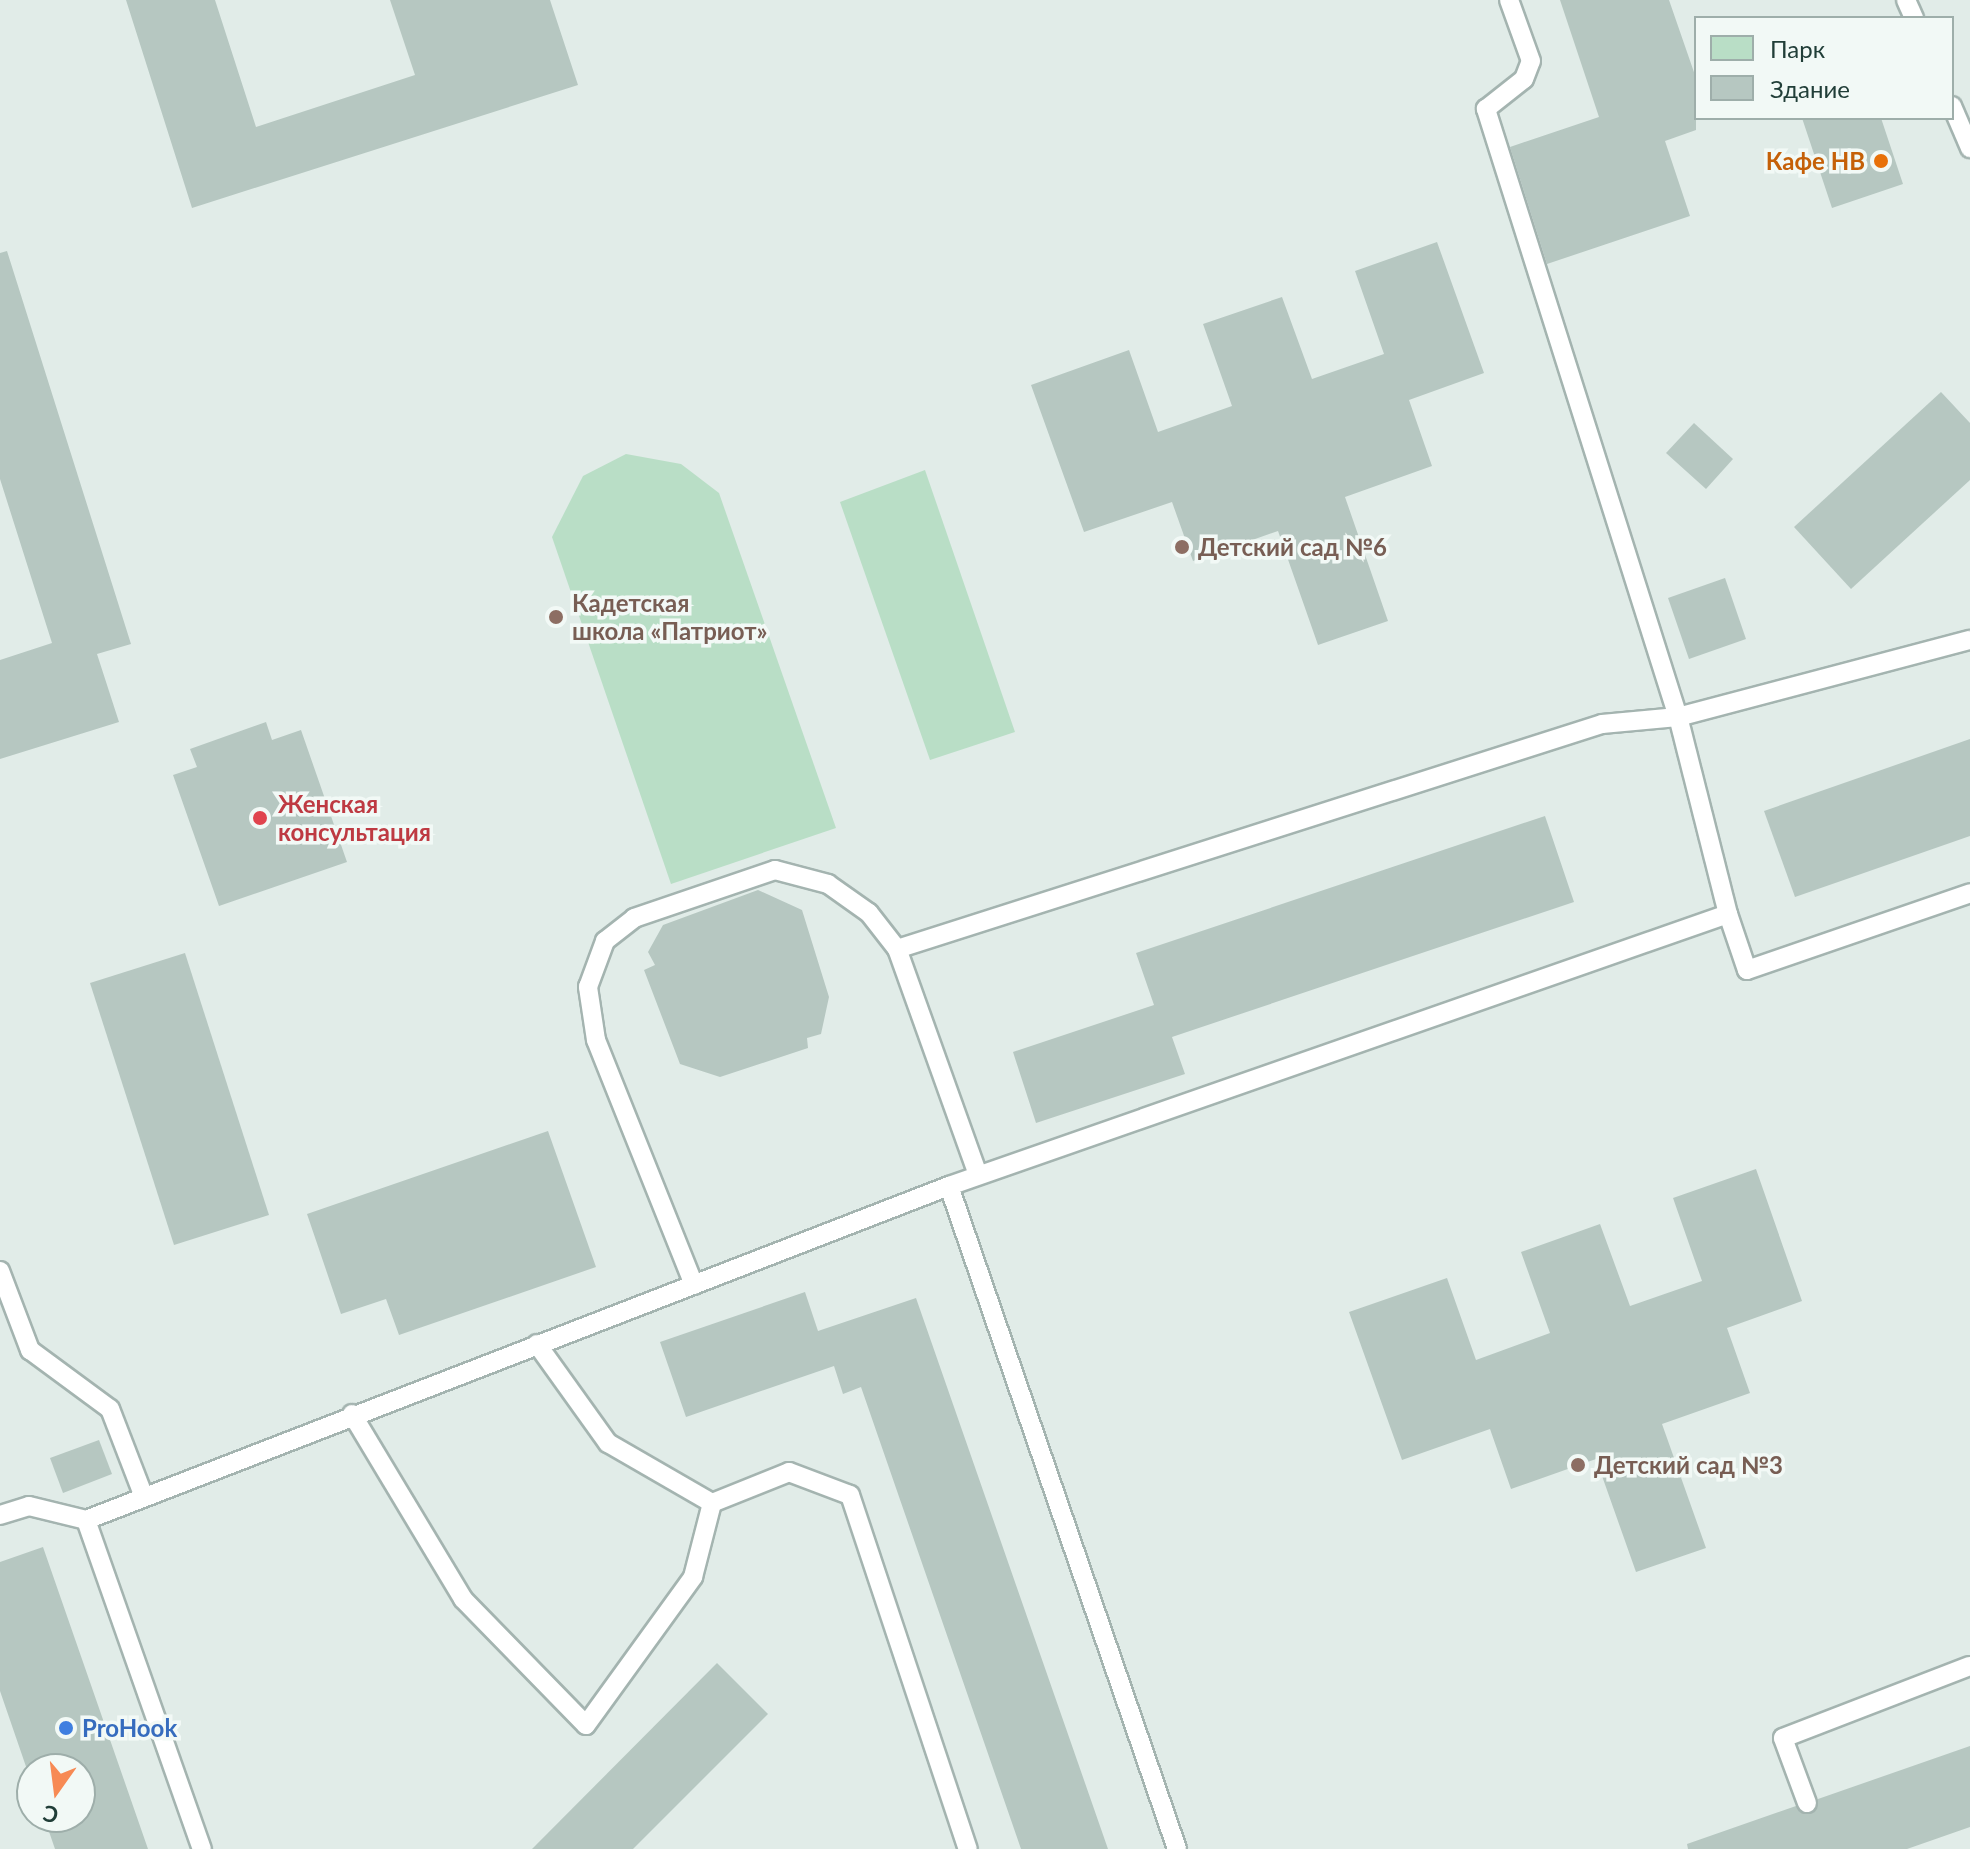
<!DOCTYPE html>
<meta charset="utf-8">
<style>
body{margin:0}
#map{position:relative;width:1970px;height:1849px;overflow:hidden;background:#e1ece8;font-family:Lato,sans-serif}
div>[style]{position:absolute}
.green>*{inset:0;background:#b9dec6}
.building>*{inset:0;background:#b6c7c1}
.roads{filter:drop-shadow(2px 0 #a4b4b0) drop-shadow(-2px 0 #a4b4b0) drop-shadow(0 2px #a4b4b0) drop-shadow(0 -2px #a4b4b0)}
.service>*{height:18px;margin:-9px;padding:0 9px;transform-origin:9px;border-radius:9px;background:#fff}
.dots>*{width:22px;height:22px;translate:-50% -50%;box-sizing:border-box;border:4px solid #f2f9f6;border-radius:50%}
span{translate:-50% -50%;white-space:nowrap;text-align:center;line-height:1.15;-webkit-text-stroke:7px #f2f9f6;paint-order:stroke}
.food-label{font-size:24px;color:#c56008;font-weight:700}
.right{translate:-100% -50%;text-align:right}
.education-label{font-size:24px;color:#785e54;font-weight:700}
.left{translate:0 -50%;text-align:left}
.health-label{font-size:24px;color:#be3a42;font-weight:700}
.shop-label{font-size:24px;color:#366cbe;font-weight:700}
.legend{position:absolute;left:1694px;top:16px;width:260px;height:104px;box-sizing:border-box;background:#f2f9f6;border:2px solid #9eaeaa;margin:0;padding:10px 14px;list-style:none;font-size:24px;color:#213e38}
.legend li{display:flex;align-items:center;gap:16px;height:40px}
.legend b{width:40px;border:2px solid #9eaeaa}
.north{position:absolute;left:16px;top:1753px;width:80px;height:80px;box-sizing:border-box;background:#f2f9f6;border:2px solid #9eaeaa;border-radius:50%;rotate:194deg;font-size:22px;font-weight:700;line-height:32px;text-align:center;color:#213e38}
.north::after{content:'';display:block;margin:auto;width:28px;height:36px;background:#f78a54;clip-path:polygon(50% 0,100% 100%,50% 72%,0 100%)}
</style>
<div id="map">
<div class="green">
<div style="clip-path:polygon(626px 454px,681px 464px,719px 493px,836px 828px,671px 884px,552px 537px,583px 476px)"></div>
<div style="clip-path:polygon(925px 470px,1015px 732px,930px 760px,840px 502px)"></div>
</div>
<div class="building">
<div style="clip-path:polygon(126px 0,215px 0,256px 127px,415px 75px,390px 0,550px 0,578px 85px,192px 208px)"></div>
<div style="clip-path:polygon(1560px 0,1669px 0,1696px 78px,1696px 130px,1665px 141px,1690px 216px,1547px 264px,1510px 147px,1599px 117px)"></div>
<div style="clip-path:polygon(1802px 118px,1881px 118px,1903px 184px,1832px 208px)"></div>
<div style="clip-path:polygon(1437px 242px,1484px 373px,1409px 400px,1432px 466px,1345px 497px,1388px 621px,1318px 645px,1278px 531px,1193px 561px,1172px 502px,1084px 532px,1031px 385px,1129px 350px,1158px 432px,1232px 406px,1203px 324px,1282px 297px,1312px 379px,1384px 354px,1355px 271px)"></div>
<div style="clip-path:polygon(7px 251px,131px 644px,97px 654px,119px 722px,0 759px,0 660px,52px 643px,0 479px,0 253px)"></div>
<div style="clip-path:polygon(1941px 392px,1970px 423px,1970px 480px,1851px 589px,1794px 527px)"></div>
<div style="clip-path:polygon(1694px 423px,1733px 459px,1706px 489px,1666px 453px)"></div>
<div style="clip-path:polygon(1725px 578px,1746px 639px,1689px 659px,1668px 598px)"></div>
<div style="clip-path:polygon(266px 722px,272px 740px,301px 730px,347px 862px,219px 906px,173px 775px,197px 767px,190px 749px)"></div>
<div style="clip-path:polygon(1970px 739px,1970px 836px,1795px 897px,1764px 811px)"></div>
<div style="clip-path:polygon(1545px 816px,1574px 902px,1172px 1037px,1185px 1074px,1036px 1123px,1013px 1052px,1154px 1005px,1136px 953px)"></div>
<div style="clip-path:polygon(758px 890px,802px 910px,829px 997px,821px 1034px,807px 1038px,808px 1048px,720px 1077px,680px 1064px,644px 970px,655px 965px,648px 952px,663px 925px)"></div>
<div style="clip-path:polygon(185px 953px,269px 1215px,174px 1245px,90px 983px)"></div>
<div style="clip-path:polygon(548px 1131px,596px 1267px,399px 1335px,386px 1299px,341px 1314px,307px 1214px)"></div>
<div style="clip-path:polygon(1756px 1169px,1802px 1301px,1727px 1328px,1750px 1393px,1662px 1424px,1706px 1548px,1636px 1572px,1596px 1459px,1511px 1489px,1490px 1429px,1402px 1460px,1349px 1312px,1447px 1278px,1476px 1360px,1550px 1333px,1521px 1252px,1600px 1224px,1630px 1306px,1702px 1281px,1673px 1198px)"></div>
<div style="clip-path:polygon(805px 1292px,818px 1331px,916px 1298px,1108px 1849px,1021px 1849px,861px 1387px,843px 1394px,834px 1366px,686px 1417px,660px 1342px)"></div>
<div style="clip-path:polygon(99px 1440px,112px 1474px,63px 1493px,50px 1458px)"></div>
<div style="clip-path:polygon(43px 1547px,148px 1849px,55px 1849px,44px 1817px,80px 1817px,80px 1769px,32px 1769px,32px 1784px,0 1691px,0 1562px)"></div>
<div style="clip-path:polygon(717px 1663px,768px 1714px,633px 1849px,532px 1849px)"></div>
<div style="clip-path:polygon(1970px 1746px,1970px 1827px,1907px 1849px,1688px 1849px,1687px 1844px,1796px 1806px,1810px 1814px,1818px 1799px)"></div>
</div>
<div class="roads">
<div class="service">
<div style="left:1906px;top:0;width:20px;rotate:66deg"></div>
<div style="left:1952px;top:106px;width:46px;rotate:66.8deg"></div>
<div style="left:1728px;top:914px;width:59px;rotate:71.3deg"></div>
<div style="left:1747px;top:970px;width:236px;rotate:-19deg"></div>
<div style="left:977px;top:1172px;width:237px;rotate:-109.7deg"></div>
<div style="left:897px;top:949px;width:740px;rotate:-17.7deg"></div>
<div style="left:1602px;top:724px;width:76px;rotate:-5.3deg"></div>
<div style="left:1678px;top:717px;width:638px;rotate:-107.53deg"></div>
<div style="left:1486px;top:109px;width:48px;rotate:-38.3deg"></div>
<div style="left:1524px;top:79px;width:19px;rotate:-69deg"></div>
<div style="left:1531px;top:61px;width:65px;rotate:-109.8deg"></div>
<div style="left:949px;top:1186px;width:825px;rotate:-19.25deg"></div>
<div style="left:1728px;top:914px;width:203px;rotate:-104.2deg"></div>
<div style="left:1678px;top:717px;width:302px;rotate:-14.8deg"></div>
<div style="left:0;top:1271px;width:85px;rotate:69.2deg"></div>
<div style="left:30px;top:1350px;width:99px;rotate:36.4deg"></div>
<div style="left:110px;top:1409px;width:94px;rotate:68.9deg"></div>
<div style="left:694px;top:1285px;width:264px;rotate:-111.8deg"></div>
<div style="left:596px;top:1040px;width:54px;rotate:-98.6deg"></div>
<div style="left:588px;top:987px;width:49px;rotate:-69.7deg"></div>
<div style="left:605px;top:941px;width:37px;rotate:-38deg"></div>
<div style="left:634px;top:918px;width:149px;rotate:-18.8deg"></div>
<div style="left:775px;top:870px;width:55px;rotate:14.8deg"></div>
<div style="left:828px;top:884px;width:50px;rotate:35.3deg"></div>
<div style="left:869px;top:913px;width:46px;rotate:52.1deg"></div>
<div style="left:537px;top:1344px;width:122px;rotate:54.4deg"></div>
<div style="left:608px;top:1443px;width:120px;rotate:30deg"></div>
<div style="left:352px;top:1414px;width:216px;rotate:59deg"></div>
<div style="left:463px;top:1599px;width:176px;rotate:45.7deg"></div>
<div style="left:586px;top:1725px;width:183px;rotate:-54.1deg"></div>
<div style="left:693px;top:1577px;width:76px;rotate:-75.6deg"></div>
<div style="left:712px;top:1503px;width:83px;rotate:-21.9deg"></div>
<div style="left:789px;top:1472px;width:65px;rotate:20.7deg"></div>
<div style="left:850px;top:1495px;width:373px;rotate:71.6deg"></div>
<div style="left:0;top:1515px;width:30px;rotate:-17deg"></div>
<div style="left:29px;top:1506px;width:59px;rotate:13.8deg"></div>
<div style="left:86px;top:1520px;width:925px;rotate:-21.16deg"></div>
<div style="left:949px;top:1186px;width:701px;rotate:71.02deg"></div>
<div style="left:86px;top:1520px;width:349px;rotate:70.6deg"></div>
<div style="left:1807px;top:1803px;width:69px;rotate:-110.3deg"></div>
<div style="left:1783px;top:1738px;width:200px;rotate:-21.1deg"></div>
</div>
</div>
<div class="dots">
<div style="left:1881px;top:161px;background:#e8710a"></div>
<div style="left:1182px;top:547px;background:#8d6e63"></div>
<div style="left:556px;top:617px;background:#8d6e63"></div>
<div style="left:260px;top:818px;background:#e0444e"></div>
<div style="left:1578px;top:1465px;background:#8d6e63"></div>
<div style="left:66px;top:1728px;background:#3f7fe0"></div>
</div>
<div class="food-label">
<span class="right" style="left:1865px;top:161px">Кафе HB</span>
</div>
<div class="education-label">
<span class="left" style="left:1198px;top:547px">Детский сад №6</span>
<span class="left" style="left:572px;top:617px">Кадетская<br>школа «Патриот»</span>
<span class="left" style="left:1594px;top:1465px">Детский сад №3</span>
</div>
<div class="health-label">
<span class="left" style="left:278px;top:818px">Женская<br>консультация</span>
</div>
<div class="shop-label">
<span class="left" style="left:82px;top:1728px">ProHook</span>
</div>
<ul class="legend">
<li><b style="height:22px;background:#b9dec6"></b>Парк</li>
<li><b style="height:22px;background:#b6c7c1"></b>Здание</li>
</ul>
<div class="north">С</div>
</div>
